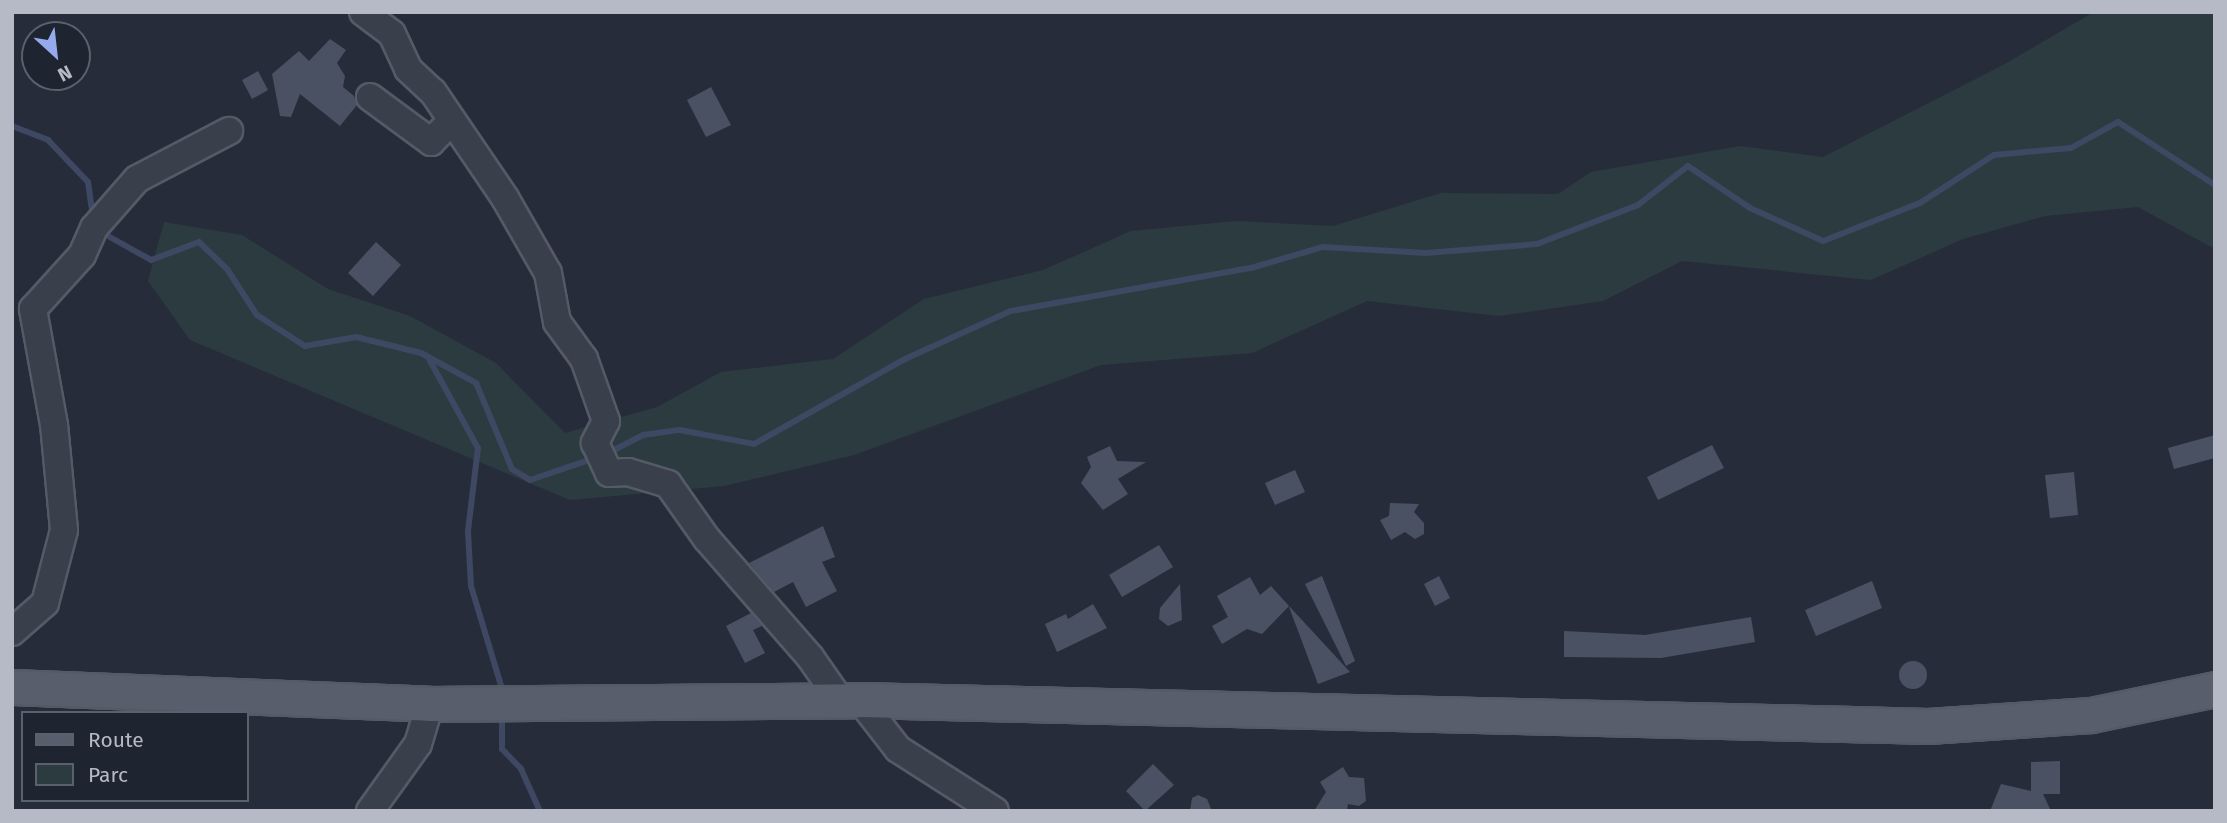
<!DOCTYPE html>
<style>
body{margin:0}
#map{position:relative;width:2227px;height:823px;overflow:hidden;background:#272c3b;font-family:"Fira Sans",sans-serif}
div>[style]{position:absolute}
.green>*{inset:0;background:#2c3b40}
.stream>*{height:6px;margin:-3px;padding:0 3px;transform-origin:3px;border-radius:3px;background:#3e4862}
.building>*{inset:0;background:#4a5162}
.round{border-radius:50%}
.roads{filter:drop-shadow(2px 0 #555a67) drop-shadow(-2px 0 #555a67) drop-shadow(0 2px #555a67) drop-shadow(0 -2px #555a67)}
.minor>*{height:26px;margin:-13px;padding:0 13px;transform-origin:13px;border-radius:13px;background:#3a3f4c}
.major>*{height:33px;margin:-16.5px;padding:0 16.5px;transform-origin:16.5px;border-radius:16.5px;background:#585e6c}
span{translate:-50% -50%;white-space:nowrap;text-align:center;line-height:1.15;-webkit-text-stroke:7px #1f2431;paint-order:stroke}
.frame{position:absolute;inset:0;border:14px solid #b6bac7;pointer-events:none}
.legend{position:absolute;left:21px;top:711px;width:228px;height:91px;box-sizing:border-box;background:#1f2431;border:2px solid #5b606d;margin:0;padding:9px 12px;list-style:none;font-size:21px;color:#b6bac7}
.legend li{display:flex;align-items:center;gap:14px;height:35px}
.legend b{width:35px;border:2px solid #5b606d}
.north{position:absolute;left:21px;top:21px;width:70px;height:70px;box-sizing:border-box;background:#1f2431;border:2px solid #5b606d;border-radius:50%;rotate:153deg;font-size:19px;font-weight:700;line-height:28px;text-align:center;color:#b6bac7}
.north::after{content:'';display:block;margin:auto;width:24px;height:32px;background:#95a9ed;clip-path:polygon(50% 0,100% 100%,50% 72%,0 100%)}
</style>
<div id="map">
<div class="green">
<div style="clip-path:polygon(2094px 12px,2215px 12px,2215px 249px,2138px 207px,2045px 216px,1963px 239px,1871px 280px,1682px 261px,1603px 301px,1499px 316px,1367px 301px,1252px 353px,1101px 365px,854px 455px,724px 486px,570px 500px,190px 340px,148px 281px,164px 222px,242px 235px,328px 289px,410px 316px,496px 363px,565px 433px,657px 407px,721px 372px,833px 359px,924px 299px,1043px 270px,1131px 231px,1236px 221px,1333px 226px,1441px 193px,1558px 194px,1591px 172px,1740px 146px,1823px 157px,2003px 65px)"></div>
</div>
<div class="stream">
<div style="left:12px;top:126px;width:39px;rotate:21deg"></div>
<div style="left:48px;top:140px;width:58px;rotate:46.4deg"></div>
<div style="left:88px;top:182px;width:34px;rotate:82deg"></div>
<div style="left:99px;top:231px;width:60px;rotate:29.1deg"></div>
<div style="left:151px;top:260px;width:51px;rotate:-20.6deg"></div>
<div style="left:199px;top:242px;width:39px;rotate:44deg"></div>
<div style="left:227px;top:269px;width:55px;rotate:56.9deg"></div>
<div style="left:257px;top:315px;width:57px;rotate:32.9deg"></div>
<div style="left:305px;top:346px;width:52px;rotate:-10deg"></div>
<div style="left:356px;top:337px;width:67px;rotate:13.8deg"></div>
<div style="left:421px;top:353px;width:63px;rotate:28.6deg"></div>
<div style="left:476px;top:383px;width:93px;rotate:67.3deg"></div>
<div style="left:512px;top:469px;width:21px;rotate:31deg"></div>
<div style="left:530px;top:480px;width:69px;rotate:-18.7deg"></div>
<div style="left:429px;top:359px;width:102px;rotate:61.2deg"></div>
<div style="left:478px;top:448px;width:84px;rotate:96.9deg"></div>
<div style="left:468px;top:531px;width:55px;rotate:86.9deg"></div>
<div style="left:471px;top:586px;width:111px;rotate:73.2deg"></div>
<div style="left:608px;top:453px;width:39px;rotate:-27deg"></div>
<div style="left:643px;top:435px;width:37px;rotate:-8deg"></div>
<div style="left:680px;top:430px;width:75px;rotate:10.7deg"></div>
<div style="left:754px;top:444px;width:173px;rotate:-29.4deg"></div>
<div style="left:905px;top:359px;width:116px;rotate:-24.4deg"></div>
<div style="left:1011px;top:311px;width:244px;rotate:-10.2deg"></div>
<div style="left:1251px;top:268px;width:75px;rotate:-16.3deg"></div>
<div style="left:1323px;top:247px;width:103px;rotate:3.3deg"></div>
<div style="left:1426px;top:253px;width:111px;rotate:-4.6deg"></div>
<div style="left:1537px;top:244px;width:108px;rotate:-21.1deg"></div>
<div style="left:1638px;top:205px;width:63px;rotate:-38deg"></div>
<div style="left:1688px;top:166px;width:75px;rotate:34.1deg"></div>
<div style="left:1750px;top:208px;width:80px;rotate:24.3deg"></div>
<div style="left:1823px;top:241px;width:104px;rotate:-21.4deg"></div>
<div style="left:1920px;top:203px;width:88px;rotate:-33deg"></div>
<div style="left:1994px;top:155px;width:77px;rotate:-5.2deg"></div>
<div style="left:2071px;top:148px;width:54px;rotate:-29deg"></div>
<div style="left:2118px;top:122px;width:116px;rotate:33deg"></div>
<div style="left:502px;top:714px;width:35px;rotate:90deg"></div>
<div style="left:502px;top:749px;width:28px;rotate:46deg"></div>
<div style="left:521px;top:769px;width:46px;rotate:65.7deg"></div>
</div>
<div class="building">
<div style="clip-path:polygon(330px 39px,346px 50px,337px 63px,345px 76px,343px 87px,354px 96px,357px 105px,340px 126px,300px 94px,291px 117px,280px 116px,272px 74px,299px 51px,309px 61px)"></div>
<div style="clip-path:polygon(258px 71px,268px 90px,252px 99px,242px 80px)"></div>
<div style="clip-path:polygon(711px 87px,731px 125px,706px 137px,687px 100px)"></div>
<div style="clip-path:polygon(376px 242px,401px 265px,373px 296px,348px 273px)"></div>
<div style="clip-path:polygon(2215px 435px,2215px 458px,2174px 469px,2168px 448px)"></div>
<div style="clip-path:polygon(1712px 445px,1724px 468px,1658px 500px,1647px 477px)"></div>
<div style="clip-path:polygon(1110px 446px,1117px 461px,1146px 462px,1118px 479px,1128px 494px,1103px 510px,1081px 483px,1091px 467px,1087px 457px)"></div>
<div style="clip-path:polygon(1295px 470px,1305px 492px,1275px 505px,1265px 483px)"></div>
<div style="clip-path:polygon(2074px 472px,2078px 515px,2050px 518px,2045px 475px)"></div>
<div style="clip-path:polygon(1390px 503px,1419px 504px,1414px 512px,1424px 523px,1424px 534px,1415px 539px,1405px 532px,1391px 540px,1380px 520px,1389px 516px)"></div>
<div style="clip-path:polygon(823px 526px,835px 557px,822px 562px,837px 591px,806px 607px,793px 582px,774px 592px,749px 563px)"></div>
<div style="clip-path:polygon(1159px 545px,1173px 567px,1122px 597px,1109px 575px)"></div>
<div style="clip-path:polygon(1322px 576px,1355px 661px,1346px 666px,1305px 584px)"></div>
<div style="clip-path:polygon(1439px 576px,1450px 598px,1435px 606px,1424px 584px)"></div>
<div style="clip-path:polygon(1250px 577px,1260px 595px,1271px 586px,1289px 606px,1262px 634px,1247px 629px,1222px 644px,1212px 626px,1228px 617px,1217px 596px)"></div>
<div style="clip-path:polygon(1872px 581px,1882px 608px,1816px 636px,1805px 610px)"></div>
<div style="clip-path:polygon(1180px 584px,1182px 620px,1168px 626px,1159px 619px,1160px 608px)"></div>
<div style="clip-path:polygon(1093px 604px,1107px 628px,1057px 652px,1045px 624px,1066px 614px,1068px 619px)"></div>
<div style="clip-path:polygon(1289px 607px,1290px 607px,1350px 672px,1318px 684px)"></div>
<div style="clip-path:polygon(751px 613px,762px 626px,753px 630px,765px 653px,745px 663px,726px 626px)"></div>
<div style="clip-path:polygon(1751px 617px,1755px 642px,1661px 658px,1564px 657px,1564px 631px,1645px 635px)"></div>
<div class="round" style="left:1899px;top:661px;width:28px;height:28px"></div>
<div style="clip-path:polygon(2060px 761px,2060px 794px,2043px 794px,2051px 811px,1990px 811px,2001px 784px,2031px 791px,2031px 762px)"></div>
<div style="clip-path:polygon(1153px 764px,1174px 785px,1145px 811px,1126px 791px)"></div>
<div style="clip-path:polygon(1343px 767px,1349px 777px,1364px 778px,1366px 801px,1359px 806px,1348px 804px,1347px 811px,1314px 811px,1326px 792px,1320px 782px)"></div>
<div style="clip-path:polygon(1198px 795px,1207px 799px,1212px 811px,1190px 811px,1192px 798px)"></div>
</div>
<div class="roads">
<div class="minor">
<div style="left:363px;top:12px;width:36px;rotate:37deg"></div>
<div style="left:392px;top:34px;width:38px;rotate:65deg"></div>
<div style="left:408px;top:69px;width:34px;rotate:43deg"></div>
<div style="left:433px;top:92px;width:128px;rotate:55.8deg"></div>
<div style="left:505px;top:198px;width:86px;rotate:60.2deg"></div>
<div style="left:548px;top:273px;width:50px;rotate:79.6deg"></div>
<div style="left:557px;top:322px;width:46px;rotate:53.9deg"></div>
<div style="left:584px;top:359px;width:66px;rotate:70.5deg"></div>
<div style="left:606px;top:421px;width:25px;rotate:117deg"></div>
<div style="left:595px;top:443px;width:33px;rotate:65deg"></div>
<div style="left:609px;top:473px;width:19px;rotate:-3deg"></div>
<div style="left:628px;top:472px;width:42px;rotate:16.7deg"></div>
<div style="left:668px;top:484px;width:67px;rotate:54.7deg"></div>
<div style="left:707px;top:539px;width:157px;rotate:48.9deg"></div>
<div style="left:810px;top:657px;width:52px;rotate:55.1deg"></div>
<div style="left:370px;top:97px;width:76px;rotate:36.4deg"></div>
<div style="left:431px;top:142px;width:29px;rotate:-46deg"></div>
<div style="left:12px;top:632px;width:44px;rotate:-41.3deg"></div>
<div style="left:45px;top:603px;width:75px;rotate:-75.4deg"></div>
<div style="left:64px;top:530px;width:105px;rotate:-95.4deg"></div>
<div style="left:54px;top:425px;width:118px;rotate:-100.3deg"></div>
<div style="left:33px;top:309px;width:73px;rotate:-47.8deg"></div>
<div style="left:82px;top:255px;width:30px;rotate:-66deg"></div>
<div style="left:94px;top:228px;width:65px;rotate:-48.7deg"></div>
<div style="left:137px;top:179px;width:104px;rotate:-27.6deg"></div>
<div style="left:860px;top:700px;width:62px;rotate:52.2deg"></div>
<div style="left:898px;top:749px;width:115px;rotate:32.6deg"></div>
<div style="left:370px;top:811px;width:82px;rotate:-54.4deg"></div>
<div style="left:418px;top:744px;width:42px;rotate:-73.3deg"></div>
</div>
<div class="major">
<div style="left:12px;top:687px;width:418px;rotate:2.3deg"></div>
<div style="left:430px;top:704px;width:430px;rotate:-0.5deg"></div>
<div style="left:860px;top:700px;width:1068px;rotate:1.39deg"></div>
<div style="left:1928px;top:726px;width:163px;rotate:-3.9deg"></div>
<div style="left:2091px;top:715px;width:127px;rotate:-11.8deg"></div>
</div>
</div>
<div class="frame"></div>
<ul class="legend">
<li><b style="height:9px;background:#585e6c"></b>Route</li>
<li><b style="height:19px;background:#2c3b40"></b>Parc</li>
</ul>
<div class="north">N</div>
</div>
